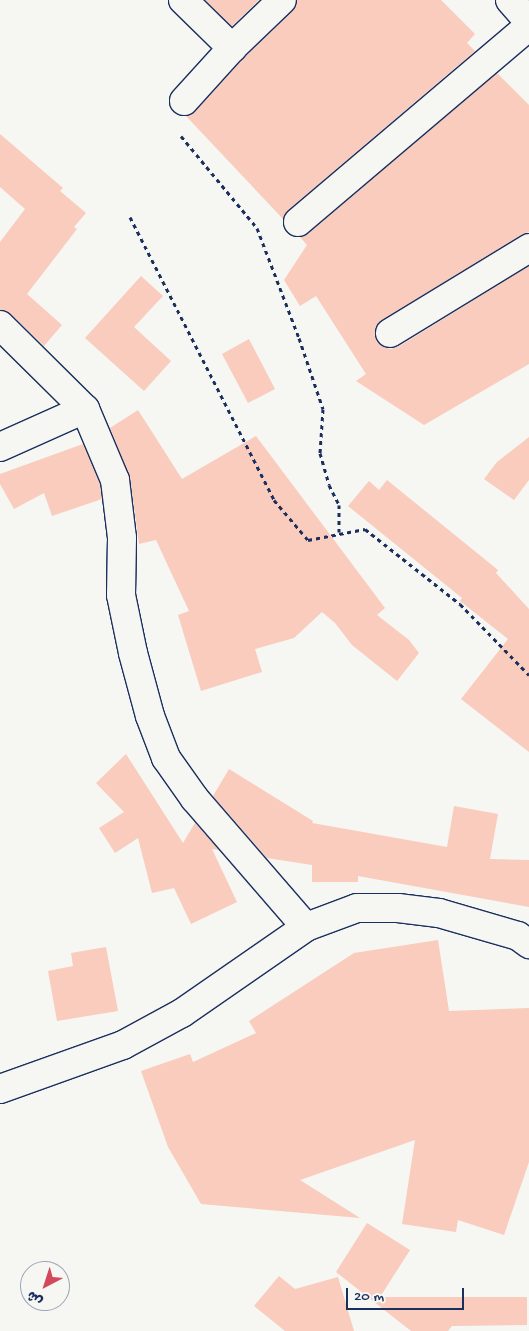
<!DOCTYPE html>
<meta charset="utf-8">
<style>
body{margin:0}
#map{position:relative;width:529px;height:1331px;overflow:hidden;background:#f6f6f2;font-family:"Gochi Hand","Playpen Sans Arabic",sans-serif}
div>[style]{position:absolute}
.building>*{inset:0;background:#f9ccbd}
.path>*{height:3px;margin-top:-1.5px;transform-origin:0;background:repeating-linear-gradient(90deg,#1b2f5e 0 4px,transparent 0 8px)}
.roads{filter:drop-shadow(1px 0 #1b2f5e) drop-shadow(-1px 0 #1b2f5e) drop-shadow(0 1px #1b2f5e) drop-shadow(0 -1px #1b2f5e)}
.street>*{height:28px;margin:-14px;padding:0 14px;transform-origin:14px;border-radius:14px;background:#f6f6f2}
.secondary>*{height:28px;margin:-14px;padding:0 14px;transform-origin:14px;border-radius:14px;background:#f6f6f2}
span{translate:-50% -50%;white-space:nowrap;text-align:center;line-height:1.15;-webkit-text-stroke:4px #f6f6f2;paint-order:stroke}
.north{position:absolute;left:20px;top:1261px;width:50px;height:50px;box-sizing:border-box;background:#f6f6f2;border:1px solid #9ea6b7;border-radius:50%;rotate:220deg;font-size:14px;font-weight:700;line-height:20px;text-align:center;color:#1b2f5e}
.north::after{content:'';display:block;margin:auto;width:18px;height:22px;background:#d1495b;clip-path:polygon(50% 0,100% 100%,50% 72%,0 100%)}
.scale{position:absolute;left:346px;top:1288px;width:118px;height:22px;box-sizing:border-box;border:2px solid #1b2f5e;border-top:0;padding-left:6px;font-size:15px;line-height:18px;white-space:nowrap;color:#1b2f5e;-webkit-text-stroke:4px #f6f6f2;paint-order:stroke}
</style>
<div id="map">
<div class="building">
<div style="clip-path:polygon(205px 0,259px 0,232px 26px)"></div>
<div style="clip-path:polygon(297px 0,441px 0,475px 34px,467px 43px,475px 51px,288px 210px,283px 219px,186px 116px,196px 111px,243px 59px,293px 11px)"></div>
<div style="clip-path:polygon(497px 73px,529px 105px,529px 232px,521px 235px,382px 320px,376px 326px,374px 334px,377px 342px,383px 347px,391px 349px,398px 347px,529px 266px,529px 364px,424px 425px,356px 381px,366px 374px,316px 296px,300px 306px,284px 280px,307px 245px,300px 237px,308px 234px)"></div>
<div style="clip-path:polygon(0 134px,63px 188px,60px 191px,86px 213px,74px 227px,77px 229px,27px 294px,62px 325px,44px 346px,11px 314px,0 310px,0 242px,25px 209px,0 187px)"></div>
<div style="clip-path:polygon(141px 276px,163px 296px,134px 327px,171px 361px,144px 391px,85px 338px)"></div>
<div style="clip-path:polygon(249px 339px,275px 389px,248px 403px,222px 354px)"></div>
<div style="clip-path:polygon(138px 410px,182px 479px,256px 436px,385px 608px,377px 615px,409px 640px,419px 653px,397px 681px,352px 645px,335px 623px,322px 612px,294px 638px,255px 649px,262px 672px,201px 691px,178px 615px,189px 611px,156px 540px,139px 544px,130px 478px,110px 428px)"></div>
<div style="clip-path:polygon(529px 437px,529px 480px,514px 500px,484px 479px,497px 462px)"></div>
<div style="clip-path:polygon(83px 444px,100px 484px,102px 499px,52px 516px,44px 493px,14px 509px,0 484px,0 474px)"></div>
<div style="clip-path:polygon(387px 480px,498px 570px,496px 573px,529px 609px,529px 752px,461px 699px,508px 639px,460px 601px,462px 598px,348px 506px,369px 481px,379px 490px)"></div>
<div style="clip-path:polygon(126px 754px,183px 843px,195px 823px,219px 850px,212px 849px,237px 902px,191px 924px,174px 888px,152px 893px,138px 838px,115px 853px,99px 828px,124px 812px,96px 783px)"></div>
<div style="clip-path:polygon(229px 769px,313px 821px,312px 823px,447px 847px,454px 806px,498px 814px,490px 859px,529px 860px,529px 907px,358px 876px,358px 882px,312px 882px,312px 865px,267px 858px,213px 796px)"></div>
<div style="clip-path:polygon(438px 940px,449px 1011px,529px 1008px,529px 1162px,504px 1235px,458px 1220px,456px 1232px,402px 1224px,415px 1140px,300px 1180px,360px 1218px,201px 1204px,168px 1147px,141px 1071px,190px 1054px,193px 1062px,256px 1033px,249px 1021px,354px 953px)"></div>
<div style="clip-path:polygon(106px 947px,118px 1011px,57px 1021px,48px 971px,73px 966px,71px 953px)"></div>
<div style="clip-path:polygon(367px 1223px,410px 1250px,380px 1297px,527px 1297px,527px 1325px,452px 1326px,448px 1331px,411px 1331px,336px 1272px)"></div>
<div style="clip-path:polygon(279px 1276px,295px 1289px,338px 1277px,354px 1331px,285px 1331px,254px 1306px)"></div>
</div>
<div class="path">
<div style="left:181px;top:136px;width:119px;rotate:50.4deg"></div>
<div style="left:257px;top:228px;width:118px;rotate:69.1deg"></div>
<div style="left:299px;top:338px;width:75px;rotate:71.3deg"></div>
<div style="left:323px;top:409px;width:44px;rotate:93.9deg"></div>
<div style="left:320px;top:453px;width:33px;rotate:74deg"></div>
<div style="left:329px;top:485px;width:22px;rotate:63deg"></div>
<div style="left:339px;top:505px;width:27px;rotate:90deg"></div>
<div style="left:130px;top:217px;width:318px;rotate:63deg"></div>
<div style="left:274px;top:500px;width:52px;rotate:49.6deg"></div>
<div style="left:308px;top:540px;width:58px;rotate:-10.9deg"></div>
<div style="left:365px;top:529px;width:121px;rotate:38.3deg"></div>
<div style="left:460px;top:604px;width:99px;rotate:45.8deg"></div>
</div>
<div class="roads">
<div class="street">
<div style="left:183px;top:0;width:69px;rotate:44.4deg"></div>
<div style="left:184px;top:101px;width:72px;rotate:-47.8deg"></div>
<div style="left:232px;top:48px;width:69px;rotate:-43.8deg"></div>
<div style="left:298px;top:222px;width:303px;rotate:-40.3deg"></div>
<div style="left:0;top:325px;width:120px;rotate:44.7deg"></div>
<div style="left:85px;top:409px;width:77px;rotate:67.1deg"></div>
<div style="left:115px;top:480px;width:58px;rotate:83.1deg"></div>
<div style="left:122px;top:538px;width:57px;rotate:91deg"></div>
<div style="left:121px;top:595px;width:59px;rotate:78.3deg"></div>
<div style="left:133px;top:653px;width:65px;rotate:74.9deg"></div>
<div style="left:150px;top:716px;width:45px;rotate:69.1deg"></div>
<div style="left:166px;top:758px;width:50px;rotate:54.7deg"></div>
<div style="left:195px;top:799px;width:169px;rotate:49.1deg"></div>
<div style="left:390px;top:333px;width:163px;rotate:-31.4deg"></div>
<div style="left:0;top:447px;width:93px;rotate:-24.1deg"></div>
</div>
<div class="secondary">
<div style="left:510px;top:0;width:29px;rotate:49deg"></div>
<div style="left:0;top:1089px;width:131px;rotate:-19.7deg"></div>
<div style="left:123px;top:1045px;width:67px;rotate:-28.5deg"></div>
<div style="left:182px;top:1013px;width:151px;rotate:-34.7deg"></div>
<div style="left:306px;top:927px;width:54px;rotate:-20.4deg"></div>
<div style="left:357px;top:908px;width:41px"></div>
<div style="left:398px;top:908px;width:41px;rotate:7deg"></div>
<div style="left:439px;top:913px;width:82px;rotate:16.2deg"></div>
<div style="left:518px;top:936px;width:14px;rotate:36deg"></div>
</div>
</div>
<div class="north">ش</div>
<div class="scale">20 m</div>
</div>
